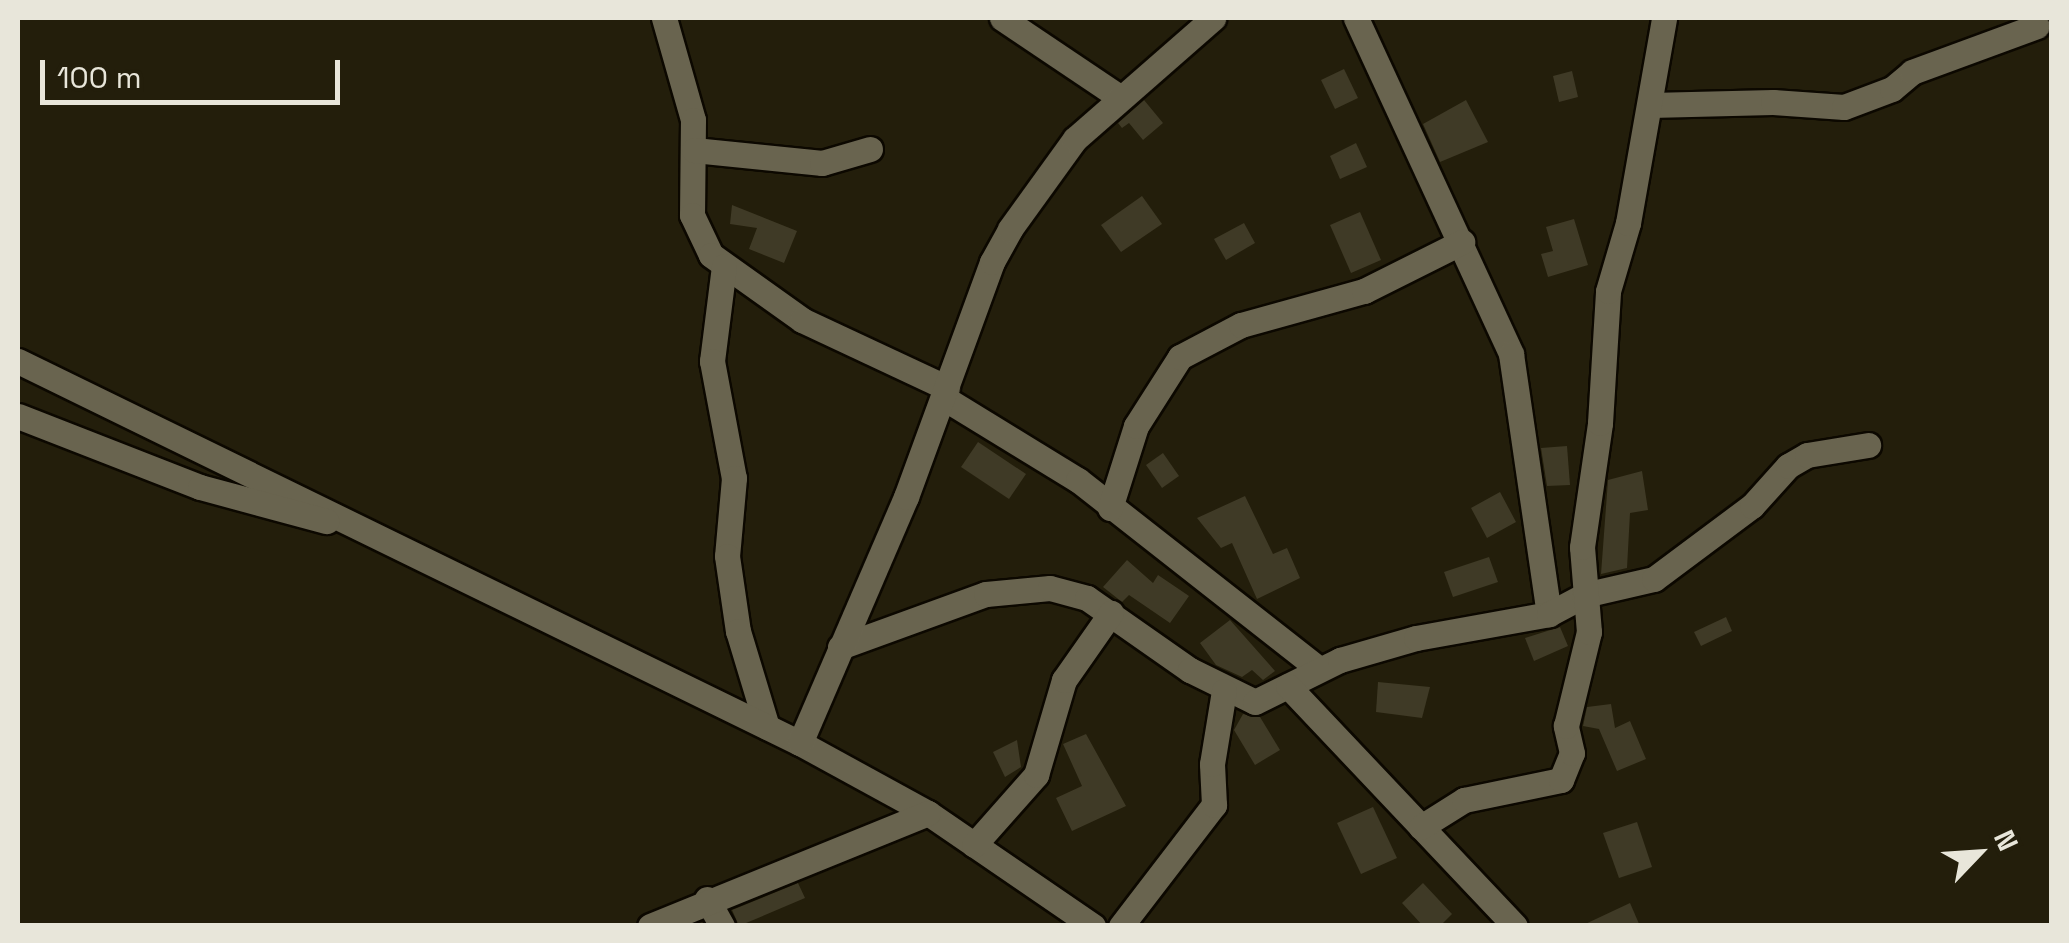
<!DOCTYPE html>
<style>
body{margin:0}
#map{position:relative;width:2069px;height:943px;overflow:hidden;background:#231e0b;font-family:"Space Grotesk",sans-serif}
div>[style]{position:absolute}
.building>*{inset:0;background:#3f3a26}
.roads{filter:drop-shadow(2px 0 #0c0800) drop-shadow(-2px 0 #0c0800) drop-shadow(0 2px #0c0800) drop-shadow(0 -2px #0c0800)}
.minor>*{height:25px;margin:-12.5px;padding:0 12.5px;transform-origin:12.5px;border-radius:12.5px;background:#69644f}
span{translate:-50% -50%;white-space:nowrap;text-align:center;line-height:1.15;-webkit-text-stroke:9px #231e0b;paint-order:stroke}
.frame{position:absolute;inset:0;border:20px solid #e8e6da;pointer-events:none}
.north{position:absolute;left:1929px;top:803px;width:100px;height:100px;-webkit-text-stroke:8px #231e0b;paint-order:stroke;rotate:65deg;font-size:28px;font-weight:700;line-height:40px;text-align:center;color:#e8e6da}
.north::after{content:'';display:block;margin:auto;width:35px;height:45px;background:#e8e6da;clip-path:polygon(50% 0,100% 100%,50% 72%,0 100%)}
.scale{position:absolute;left:40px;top:60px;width:300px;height:45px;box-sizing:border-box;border:5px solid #e8e6da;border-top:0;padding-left:12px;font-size:30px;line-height:35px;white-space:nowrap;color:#e8e6da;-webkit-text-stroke:8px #231e0b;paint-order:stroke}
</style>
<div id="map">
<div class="building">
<div style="clip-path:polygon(1344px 69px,1358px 98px,1335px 109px,1321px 80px)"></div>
<div style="clip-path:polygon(1572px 71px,1578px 97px,1559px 102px,1553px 76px)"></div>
<div style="clip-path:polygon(1144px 100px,1163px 123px,1143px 140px,1129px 123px,1122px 128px,1118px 123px)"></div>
<div style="clip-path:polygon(1466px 100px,1488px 142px,1440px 162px,1423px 124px)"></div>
<div style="clip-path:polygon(1356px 143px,1367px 167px,1340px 179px,1330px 156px)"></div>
<div style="clip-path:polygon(1142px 196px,1162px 224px,1121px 252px,1101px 225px)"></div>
<div style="clip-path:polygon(732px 205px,797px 231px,784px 263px,749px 249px,757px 228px,730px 224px)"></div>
<div style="clip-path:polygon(1360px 212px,1381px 260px,1351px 273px,1330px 225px)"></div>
<div style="clip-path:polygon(1574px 219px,1588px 265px,1548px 277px,1541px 254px,1553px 251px,1546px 227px)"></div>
<div style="clip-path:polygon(1244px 223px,1255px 243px,1226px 260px,1214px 239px)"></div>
<div style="clip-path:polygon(978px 442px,1026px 474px,1009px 499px,961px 467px)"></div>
<div style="clip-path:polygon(1567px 446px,1570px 485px,1547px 486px,1541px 448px)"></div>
<div style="clip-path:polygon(1163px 453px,1179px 476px,1162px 488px,1146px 465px)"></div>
<div style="clip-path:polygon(1642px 471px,1648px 510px,1630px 513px,1627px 568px,1601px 574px,1608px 480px)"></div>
<div style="clip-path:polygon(1500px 492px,1516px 522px,1487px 538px,1471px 508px)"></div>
<div style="clip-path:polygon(1245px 496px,1273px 554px,1287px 548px,1300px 578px,1257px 599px,1232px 543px,1221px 548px,1197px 518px)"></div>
<div style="clip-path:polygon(1489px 557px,1498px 582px,1453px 597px,1444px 572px)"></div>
<div style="clip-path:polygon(1127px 560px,1153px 583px,1158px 575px,1189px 596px,1170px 623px,1129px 595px,1122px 602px,1103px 587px)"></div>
<div style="clip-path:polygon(1726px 617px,1732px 631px,1701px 646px,1694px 632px)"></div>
<div style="clip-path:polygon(1230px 620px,1275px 671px,1263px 680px,1252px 670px,1242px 677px,1216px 665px,1200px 643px)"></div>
<div style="clip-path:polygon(1560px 627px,1568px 646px,1534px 661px,1525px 638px)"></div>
<div style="clip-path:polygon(1378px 682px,1430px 687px,1422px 718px,1376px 712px)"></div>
<div style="clip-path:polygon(1611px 704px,1615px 728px,1630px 721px,1646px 759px,1617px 771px,1599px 729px,1583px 726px,1587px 707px)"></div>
<div style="clip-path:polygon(1243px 714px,1260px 717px,1280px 750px,1255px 765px,1234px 730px)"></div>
<div style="clip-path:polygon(1086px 734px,1126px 806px,1072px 831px,1056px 798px,1082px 786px,1063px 744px)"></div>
<div style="clip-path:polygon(1017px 740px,1021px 767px,1005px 777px,993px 752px)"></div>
<div style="clip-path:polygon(1373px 807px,1397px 858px,1361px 874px,1337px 823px)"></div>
<div style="clip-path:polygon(1637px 822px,1652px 867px,1619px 878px,1603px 833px)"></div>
<div style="clip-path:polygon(798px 883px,805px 898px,739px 926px,732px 910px)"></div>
<div style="clip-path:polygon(1423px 883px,1452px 914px,1440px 926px,1423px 926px,1402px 903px)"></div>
<div style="clip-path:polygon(1630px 903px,1640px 926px,1581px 926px)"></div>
</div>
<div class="roads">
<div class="minor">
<div style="left:664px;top:18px;width:106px;rotate:74.1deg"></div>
<div style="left:693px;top:120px;width:95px;rotate:90.6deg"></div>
<div style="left:692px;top:215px;width:44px;rotate:64.6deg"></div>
<div style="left:711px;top:255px;width:112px;rotate:35.5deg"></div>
<div style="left:802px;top:320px;width:160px;rotate:25.1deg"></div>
<div style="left:1002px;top:18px;width:140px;rotate:33.9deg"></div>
<div style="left:1356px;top:18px;width:370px;rotate:65.2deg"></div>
<div style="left:1511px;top:354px;width:263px;rotate:81.7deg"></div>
<div style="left:1650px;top:105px;width:123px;rotate:-1.4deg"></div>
<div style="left:1773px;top:102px;width:71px;rotate:4deg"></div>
<div style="left:1844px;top:107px;width:51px;rotate:-20.6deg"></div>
<div style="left:1892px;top:89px;width:26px;rotate:-40deg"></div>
<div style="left:1912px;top:72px;width:133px;rotate:-20.2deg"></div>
<div style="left:694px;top:150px;width:129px;rotate:5.8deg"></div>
<div style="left:822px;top:163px;width:50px;rotate:-16.3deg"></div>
<div style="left:724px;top:266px;width:96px;rotate:97.2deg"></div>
<div style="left:712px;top:361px;width:119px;rotate:79.4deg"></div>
<div style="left:734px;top:478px;width:78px;rotate:95.1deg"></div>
<div style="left:727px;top:556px;width:76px;rotate:81.7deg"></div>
<div style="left:738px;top:631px;width:100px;rotate:73.2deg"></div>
<div style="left:18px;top:361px;width:870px;rotate:26.04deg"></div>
<div style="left:800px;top:743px;width:146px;rotate:28.7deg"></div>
<div style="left:928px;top:813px;width:200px;rotate:34.4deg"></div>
<div style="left:944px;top:398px;width:157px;rotate:31.5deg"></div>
<div style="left:1078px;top:480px;width:306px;rotate:38.1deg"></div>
<div style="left:18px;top:416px;width:195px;rotate:21.3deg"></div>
<div style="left:200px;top:487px;width:131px;rotate:15.1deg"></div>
<div style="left:1110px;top:508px;width:86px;rotate:-72.4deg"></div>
<div style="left:1136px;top:426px;width:82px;rotate:-57.5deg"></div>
<div style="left:1180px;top:357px;width:69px;rotate:-27.7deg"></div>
<div style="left:1241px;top:325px;width:128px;rotate:-15.5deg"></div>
<div style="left:1364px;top:291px;width:110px;rotate:-26.6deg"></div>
<div style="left:840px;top:647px;width:155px;rotate:-20deg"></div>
<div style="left:986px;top:594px;width:64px;rotate:-5.4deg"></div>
<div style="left:1050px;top:588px;width:38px;rotate:15deg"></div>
<div style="left:1087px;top:598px;width:126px;rotate:35deg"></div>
<div style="left:1190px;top:670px;width:72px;rotate:26.2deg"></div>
<div style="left:1255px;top:702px;width:95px;rotate:-26.3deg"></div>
<div style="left:1340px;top:660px;width:79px;rotate:-16.1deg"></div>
<div style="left:1416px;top:638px;width:135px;rotate:-10.2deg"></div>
<div style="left:1549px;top:614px;width:40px;rotate:-28deg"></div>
<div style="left:1584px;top:595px;width:72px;rotate:-12.9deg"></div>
<div style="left:1654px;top:579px;width:122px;rotate:-36.7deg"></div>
<div style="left:1752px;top:506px;width:54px;rotate:-48deg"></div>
<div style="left:1788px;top:466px;width:22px;rotate:-30deg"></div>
<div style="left:1807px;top:455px;width:62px;rotate:-9.3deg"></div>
<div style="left:1288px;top:686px;width:330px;rotate:46.6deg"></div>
<div style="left:800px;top:743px;width:268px;rotate:-66.7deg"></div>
<div style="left:906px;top:497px;width:250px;rotate:-69.9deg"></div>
<div style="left:992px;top:262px;width:38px;rotate:-61deg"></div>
<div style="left:1010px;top:229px;width:111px;rotate:-54.2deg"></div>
<div style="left:1075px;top:139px;width:184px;rotate:-41.2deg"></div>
<div style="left:1421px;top:827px;width:51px;rotate:-32.1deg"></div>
<div style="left:1464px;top:800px;width:99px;rotate:-11.7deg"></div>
<div style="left:1561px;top:780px;width:29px;rotate:-68deg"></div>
<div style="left:1572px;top:753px;width:28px;rotate:-103deg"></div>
<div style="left:1566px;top:726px;width:97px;rotate:-76.3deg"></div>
<div style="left:1589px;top:632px;width:85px;rotate:-94.7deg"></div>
<div style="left:1582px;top:547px;width:125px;rotate:-81.7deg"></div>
<div style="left:1600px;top:423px;width:132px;rotate:-86.5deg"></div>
<div style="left:1608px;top:291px;width:71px;rotate:-73.6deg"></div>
<div style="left:1628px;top:223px;width:208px;rotate:-80deg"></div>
<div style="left:974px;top:845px;width:94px;rotate:-48.5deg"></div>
<div style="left:1036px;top:775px;width:99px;rotate:-73.6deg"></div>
<div style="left:1064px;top:680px;width:82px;rotate:-55deg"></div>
<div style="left:707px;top:899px;width:31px;rotate:61deg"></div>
<div style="left:650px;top:926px;width:300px;rotate:-22.1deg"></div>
<div style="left:1121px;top:926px;width:153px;rotate:-52.5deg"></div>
<div style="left:1214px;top:805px;width:41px;rotate:-92.8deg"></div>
<div style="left:1212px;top:764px;width:74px;rotate:-80.7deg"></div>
</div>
</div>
<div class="frame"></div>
<div class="north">N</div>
<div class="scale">100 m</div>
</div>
